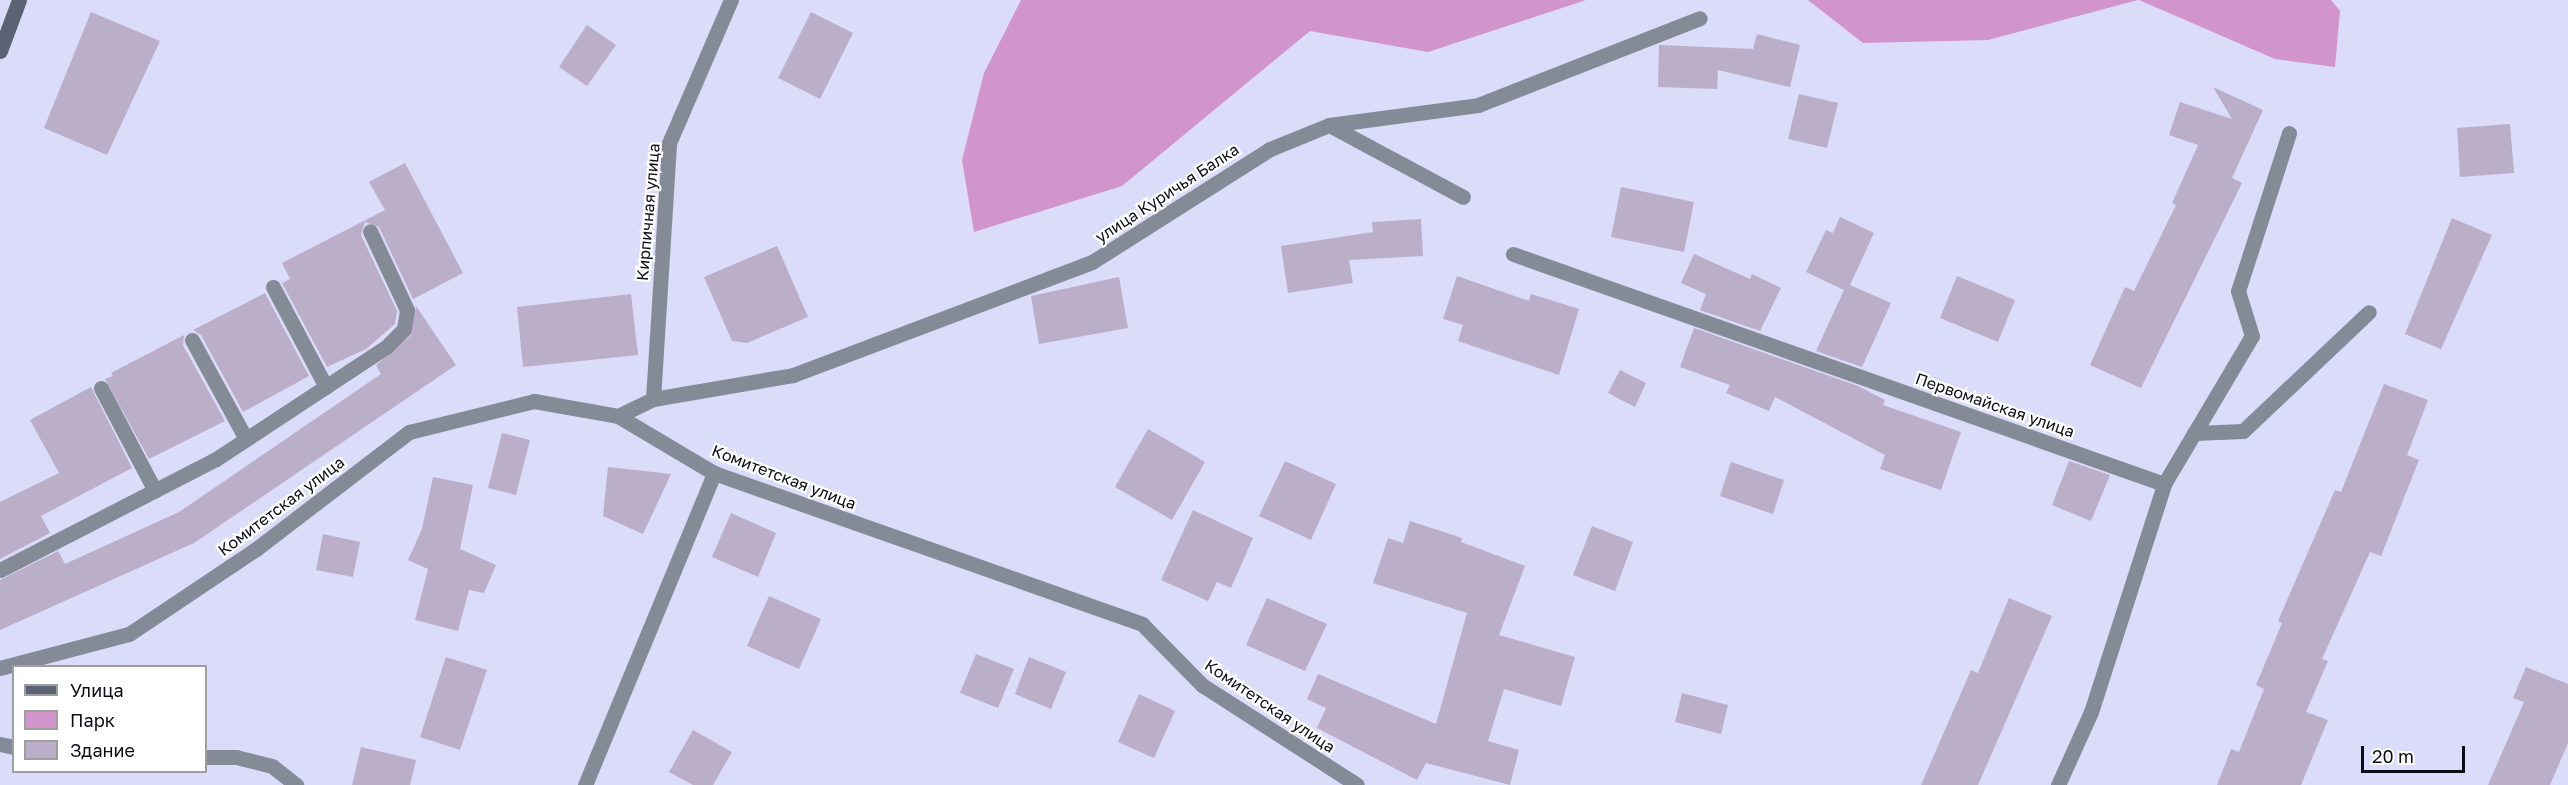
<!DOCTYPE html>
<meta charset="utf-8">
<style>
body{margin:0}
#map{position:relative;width:2568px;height:785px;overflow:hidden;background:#dbdbfa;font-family:"Golos Text",sans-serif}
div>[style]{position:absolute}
.green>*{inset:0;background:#d194cc}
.building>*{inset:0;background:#bbaec9}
.service>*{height:15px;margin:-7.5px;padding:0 7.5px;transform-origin:7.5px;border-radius:7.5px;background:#848b96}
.minor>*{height:15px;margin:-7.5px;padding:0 7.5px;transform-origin:7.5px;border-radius:7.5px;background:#848b96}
.secondary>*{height:15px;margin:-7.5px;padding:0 7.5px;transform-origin:7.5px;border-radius:7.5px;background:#5a6373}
span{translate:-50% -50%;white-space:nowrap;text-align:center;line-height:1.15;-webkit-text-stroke:4.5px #fff;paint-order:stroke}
.street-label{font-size:16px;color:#0c0c16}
.legend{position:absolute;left:12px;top:665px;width:195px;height:108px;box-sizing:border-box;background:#fff;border:2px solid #9e9ea2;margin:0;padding:8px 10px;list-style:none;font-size:18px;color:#0c0c16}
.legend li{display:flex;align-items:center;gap:12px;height:30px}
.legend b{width:30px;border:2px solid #9e9ea2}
.scale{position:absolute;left:2361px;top:746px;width:104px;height:27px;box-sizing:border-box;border:3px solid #0c0c16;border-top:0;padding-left:8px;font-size:18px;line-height:21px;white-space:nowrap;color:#0c0c16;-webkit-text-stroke:4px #fff;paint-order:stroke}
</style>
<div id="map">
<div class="green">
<div style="clip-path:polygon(1021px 0,1586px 0,1428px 52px,1310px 31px,1122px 186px,974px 232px,962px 160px,984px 73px)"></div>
<div style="clip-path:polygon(1808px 0,2138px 0,1988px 40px,1863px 43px)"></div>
<div style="clip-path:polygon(2139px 0,2331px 0,2340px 11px,2335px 67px,2275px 59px)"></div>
</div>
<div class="building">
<div style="clip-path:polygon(91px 12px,160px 41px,107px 155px,44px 128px)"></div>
<div style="clip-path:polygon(811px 12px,853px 33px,820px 99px,778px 78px)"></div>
<div style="clip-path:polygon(587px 25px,616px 45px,587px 86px,559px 67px)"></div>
<div style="clip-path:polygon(1757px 34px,1800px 45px,1790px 87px,1718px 70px,1717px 89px,1658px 87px,1659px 45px,1753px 49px)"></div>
<div style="clip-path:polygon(2213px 87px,2263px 110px,2232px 178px,2242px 183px,2141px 388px,2090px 365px,2125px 287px,2134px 291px,2176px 205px,2172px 203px,2198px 145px,2169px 135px,2180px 102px,2232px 119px)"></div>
<div style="clip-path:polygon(1799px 94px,1838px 103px,1827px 148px,1788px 139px)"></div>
<div style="clip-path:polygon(2510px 124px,2514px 173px,2460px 177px,2457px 128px)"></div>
<div style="clip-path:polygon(405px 163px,463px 273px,413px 299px,379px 227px,365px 222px,361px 235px,397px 311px,395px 324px,366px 349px,327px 367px,282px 283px,290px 279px,282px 263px,385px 210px,369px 182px)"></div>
<div style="clip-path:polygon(1621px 187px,1694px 202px,1684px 252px,1611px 237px)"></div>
<div style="clip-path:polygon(1840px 217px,1874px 233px,1850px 285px,1891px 303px,1862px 367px,1816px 351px,1844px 290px,1806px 272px,1826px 230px,1833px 233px)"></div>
<div style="clip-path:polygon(2452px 218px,2492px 235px,2441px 349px,2405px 334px)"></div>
<div style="clip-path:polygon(1421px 219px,1423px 256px,1349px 260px,1353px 283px,1288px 293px,1281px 246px,1373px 232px,1372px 222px)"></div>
<div style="clip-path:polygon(777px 246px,808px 317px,747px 343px,732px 341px,704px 277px)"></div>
<div style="clip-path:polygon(1694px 254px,1750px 279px,1752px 274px,1781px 288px,1760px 331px,1700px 310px,1706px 294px,1681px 283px)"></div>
<div style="clip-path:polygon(1457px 276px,1529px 301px,1531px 294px,1579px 309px,1559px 375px,1458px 341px,1463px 325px,1443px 319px)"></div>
<div style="clip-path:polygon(1957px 276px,2015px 300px,1998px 342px,1940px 318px)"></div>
<div style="clip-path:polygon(1119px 277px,1128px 328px,1039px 344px,1031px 296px)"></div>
<div style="clip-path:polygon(265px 293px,309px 376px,243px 412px,201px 335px,193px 330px)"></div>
<div style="clip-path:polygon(631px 294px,638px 355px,523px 367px,517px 307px)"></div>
<div style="clip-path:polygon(416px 306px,456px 365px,194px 543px,0 630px,0 580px,58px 551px,65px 564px,179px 512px,381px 374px,376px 365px,411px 335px)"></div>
<div style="clip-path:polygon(1694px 328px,1858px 386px,1885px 400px,1883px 405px,1961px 432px,1941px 490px,1880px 469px,1885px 455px,1775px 397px,1769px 411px,1726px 393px,1730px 385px,1680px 367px)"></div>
<div style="clip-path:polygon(184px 335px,183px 345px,225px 421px,149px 459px,105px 379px,113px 376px,111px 373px)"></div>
<div style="clip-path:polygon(1620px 370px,1646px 383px,1635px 407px,1608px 393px)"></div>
<div style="clip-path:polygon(2384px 384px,2428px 400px,2407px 455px,2419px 460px,2381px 556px,2370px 552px,2322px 659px,2328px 661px,2306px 712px,2328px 720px,2301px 785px,2217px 785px,2231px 749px,2239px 752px,2264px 689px,2256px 685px,2282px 623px,2278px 621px,2335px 490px,2341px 492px)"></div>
<div style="clip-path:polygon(91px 387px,132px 468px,41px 516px,50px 533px,0 559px,0 502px,59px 473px,30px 420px)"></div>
<div style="clip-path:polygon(1148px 429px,1205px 462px,1172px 520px,1115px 487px)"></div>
<div style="clip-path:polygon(502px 433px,530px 440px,516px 495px,488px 488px)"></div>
<div style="clip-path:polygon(1285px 461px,1336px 484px,1311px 540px,1259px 516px)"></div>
<div style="clip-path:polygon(2069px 461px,2110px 475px,2091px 521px,2052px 505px)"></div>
<div style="clip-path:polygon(1731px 462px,1784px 480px,1773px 514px,1720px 496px)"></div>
<div style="clip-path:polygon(608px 467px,671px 474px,643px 534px,603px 516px)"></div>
<div style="clip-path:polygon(433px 477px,473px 485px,460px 549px,496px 565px,484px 593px,469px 590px,458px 631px,415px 620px,428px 569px,408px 560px,422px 529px)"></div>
<div style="clip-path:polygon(1193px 510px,1253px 538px,1231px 588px,1217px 582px,1208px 601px,1161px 580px)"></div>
<div style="clip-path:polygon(731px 513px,776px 533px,758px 577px,712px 557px)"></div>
<div style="clip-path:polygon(1410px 521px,1462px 538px,1461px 542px,1525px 566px,1499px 635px,1575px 657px,1561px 706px,1504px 689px,1488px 741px,1519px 750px,1510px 785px,1426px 763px,1417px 780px,1317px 728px,1326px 708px,1307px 699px,1318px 674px,1436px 724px,1467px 613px,1373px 583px,1388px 538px,1403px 543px)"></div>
<div style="clip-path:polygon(1592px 526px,1633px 542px,1615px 591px,1573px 575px)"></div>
<div style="clip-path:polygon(323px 534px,360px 542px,353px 577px,316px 570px)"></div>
<div style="clip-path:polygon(769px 596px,821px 619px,799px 669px,747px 646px)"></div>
<div style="clip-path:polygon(1267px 598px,1327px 624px,1305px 671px,1246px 645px)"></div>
<div style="clip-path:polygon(2009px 598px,2052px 616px,1978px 785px,1921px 785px,1971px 670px,1978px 673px)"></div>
<div style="clip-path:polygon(976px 654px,1014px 669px,998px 708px,960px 693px)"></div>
<div style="clip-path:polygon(446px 657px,487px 670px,460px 750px,420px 737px)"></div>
<div style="clip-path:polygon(1029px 657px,1066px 672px,1051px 709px,1015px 694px)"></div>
<div style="clip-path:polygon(2526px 667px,2568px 684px,2568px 743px,2550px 785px,2488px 785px,2524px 702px,2513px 698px)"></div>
<div style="clip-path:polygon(1682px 693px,1728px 705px,1721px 734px,1675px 722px)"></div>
<div style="clip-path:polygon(1139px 694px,1175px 711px,1154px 758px,1118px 742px)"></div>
<div style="clip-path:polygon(693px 730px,732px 752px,713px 785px,693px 785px,669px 772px)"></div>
<div style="clip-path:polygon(361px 747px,416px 760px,410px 785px,352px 785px)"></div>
</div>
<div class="service">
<div style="left:273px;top:287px;width:113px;rotate:62.1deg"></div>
<div style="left:192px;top:340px;width:113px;rotate:61.4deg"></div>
<div style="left:101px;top:388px;width:116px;rotate:62.3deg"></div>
<div style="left:653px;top:399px;width:256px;rotate:-86.4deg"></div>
<div style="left:0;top:570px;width:243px;rotate:-27.2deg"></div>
<div style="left:216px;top:459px;width:204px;rotate:-33.4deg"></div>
<div style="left:386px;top:347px;width:25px;rotate:-45deg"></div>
<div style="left:404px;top:329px;width:19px;rotate:-81deg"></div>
<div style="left:407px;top:310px;width:87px;rotate:-115.1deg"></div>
<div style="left:0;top:744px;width:14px;rotate:12deg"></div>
<div style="left:206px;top:757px;width:30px"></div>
<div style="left:236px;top:757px;width:37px;rotate:14deg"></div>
<div style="left:272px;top:766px;width:31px;rotate:38deg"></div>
<div style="left:585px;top:785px;width:338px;rotate:-67.5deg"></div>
</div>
<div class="minor">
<div style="left:1329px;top:125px;width:152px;rotate:28.2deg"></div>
<div style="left:669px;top:143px;width:156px;rotate:-66.6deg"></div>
<div style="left:1513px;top:254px;width:690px;rotate:19.46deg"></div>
<div style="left:618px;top:416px;width:39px;rotate:-26deg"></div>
<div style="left:653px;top:399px;width:142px;rotate:-9.7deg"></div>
<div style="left:793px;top:375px;width:320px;rotate:-20.7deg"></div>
<div style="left:1092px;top:262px;width:211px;rotate:-32.4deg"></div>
<div style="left:1270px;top:149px;width:64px;rotate:-22.1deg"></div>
<div style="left:1329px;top:125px;width:150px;rotate:-7.6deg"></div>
<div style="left:1478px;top:105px;width:238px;rotate:-21.4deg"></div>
<div style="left:2194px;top:433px;width:49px;rotate:-2.3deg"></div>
<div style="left:2243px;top:431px;width:173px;rotate:-43.4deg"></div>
<div style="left:0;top:668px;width:133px;rotate:-14.8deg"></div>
<div style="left:129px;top:634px;width:153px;rotate:-33.8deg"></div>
<div style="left:256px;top:549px;width:193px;rotate:-37.4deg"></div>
<div style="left:409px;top:432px;width:129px;rotate:-13.9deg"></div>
<div style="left:534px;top:401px;width:85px;rotate:10.1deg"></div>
<div style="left:618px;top:416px;width:112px;rotate:30.7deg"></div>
<div style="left:714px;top:473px;width:454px;rotate:19.4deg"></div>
<div style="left:1142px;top:624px;width:86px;rotate:45.5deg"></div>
<div style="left:1202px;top:685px;width:184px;rotate:32.8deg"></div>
<div style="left:2058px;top:785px;width:80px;rotate:-65.7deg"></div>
<div style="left:2091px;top:712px;width:239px;rotate:-72.2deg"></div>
<div style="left:2164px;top:484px;width:172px;rotate:-59.3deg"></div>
<div style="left:2252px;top:336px;width:47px;rotate:-107.3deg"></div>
<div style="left:2238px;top:291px;width:166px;rotate:-72.1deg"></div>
</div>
<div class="secondary">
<div style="left:0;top:51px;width:54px;rotate:-69.6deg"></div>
</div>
<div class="street-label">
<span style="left:1167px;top:193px;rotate:-33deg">улица Куричья Балка</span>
<span style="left:648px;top:212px;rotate:-85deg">Кирпичная улица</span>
<span style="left:1995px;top:405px;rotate:19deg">Первомайская улица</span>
<span style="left:784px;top:477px;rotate:21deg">Комитетская улица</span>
<span style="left:281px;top:506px;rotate:-37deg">Комитетская улица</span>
<span style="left:1270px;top:706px;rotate:34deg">Комитетская улица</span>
</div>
<ul class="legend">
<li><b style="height:8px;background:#5a6373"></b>Улица</li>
<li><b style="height:16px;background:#d194cc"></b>Парк</li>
<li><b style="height:16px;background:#bbaec9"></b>Здание</li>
</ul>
<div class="scale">20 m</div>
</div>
